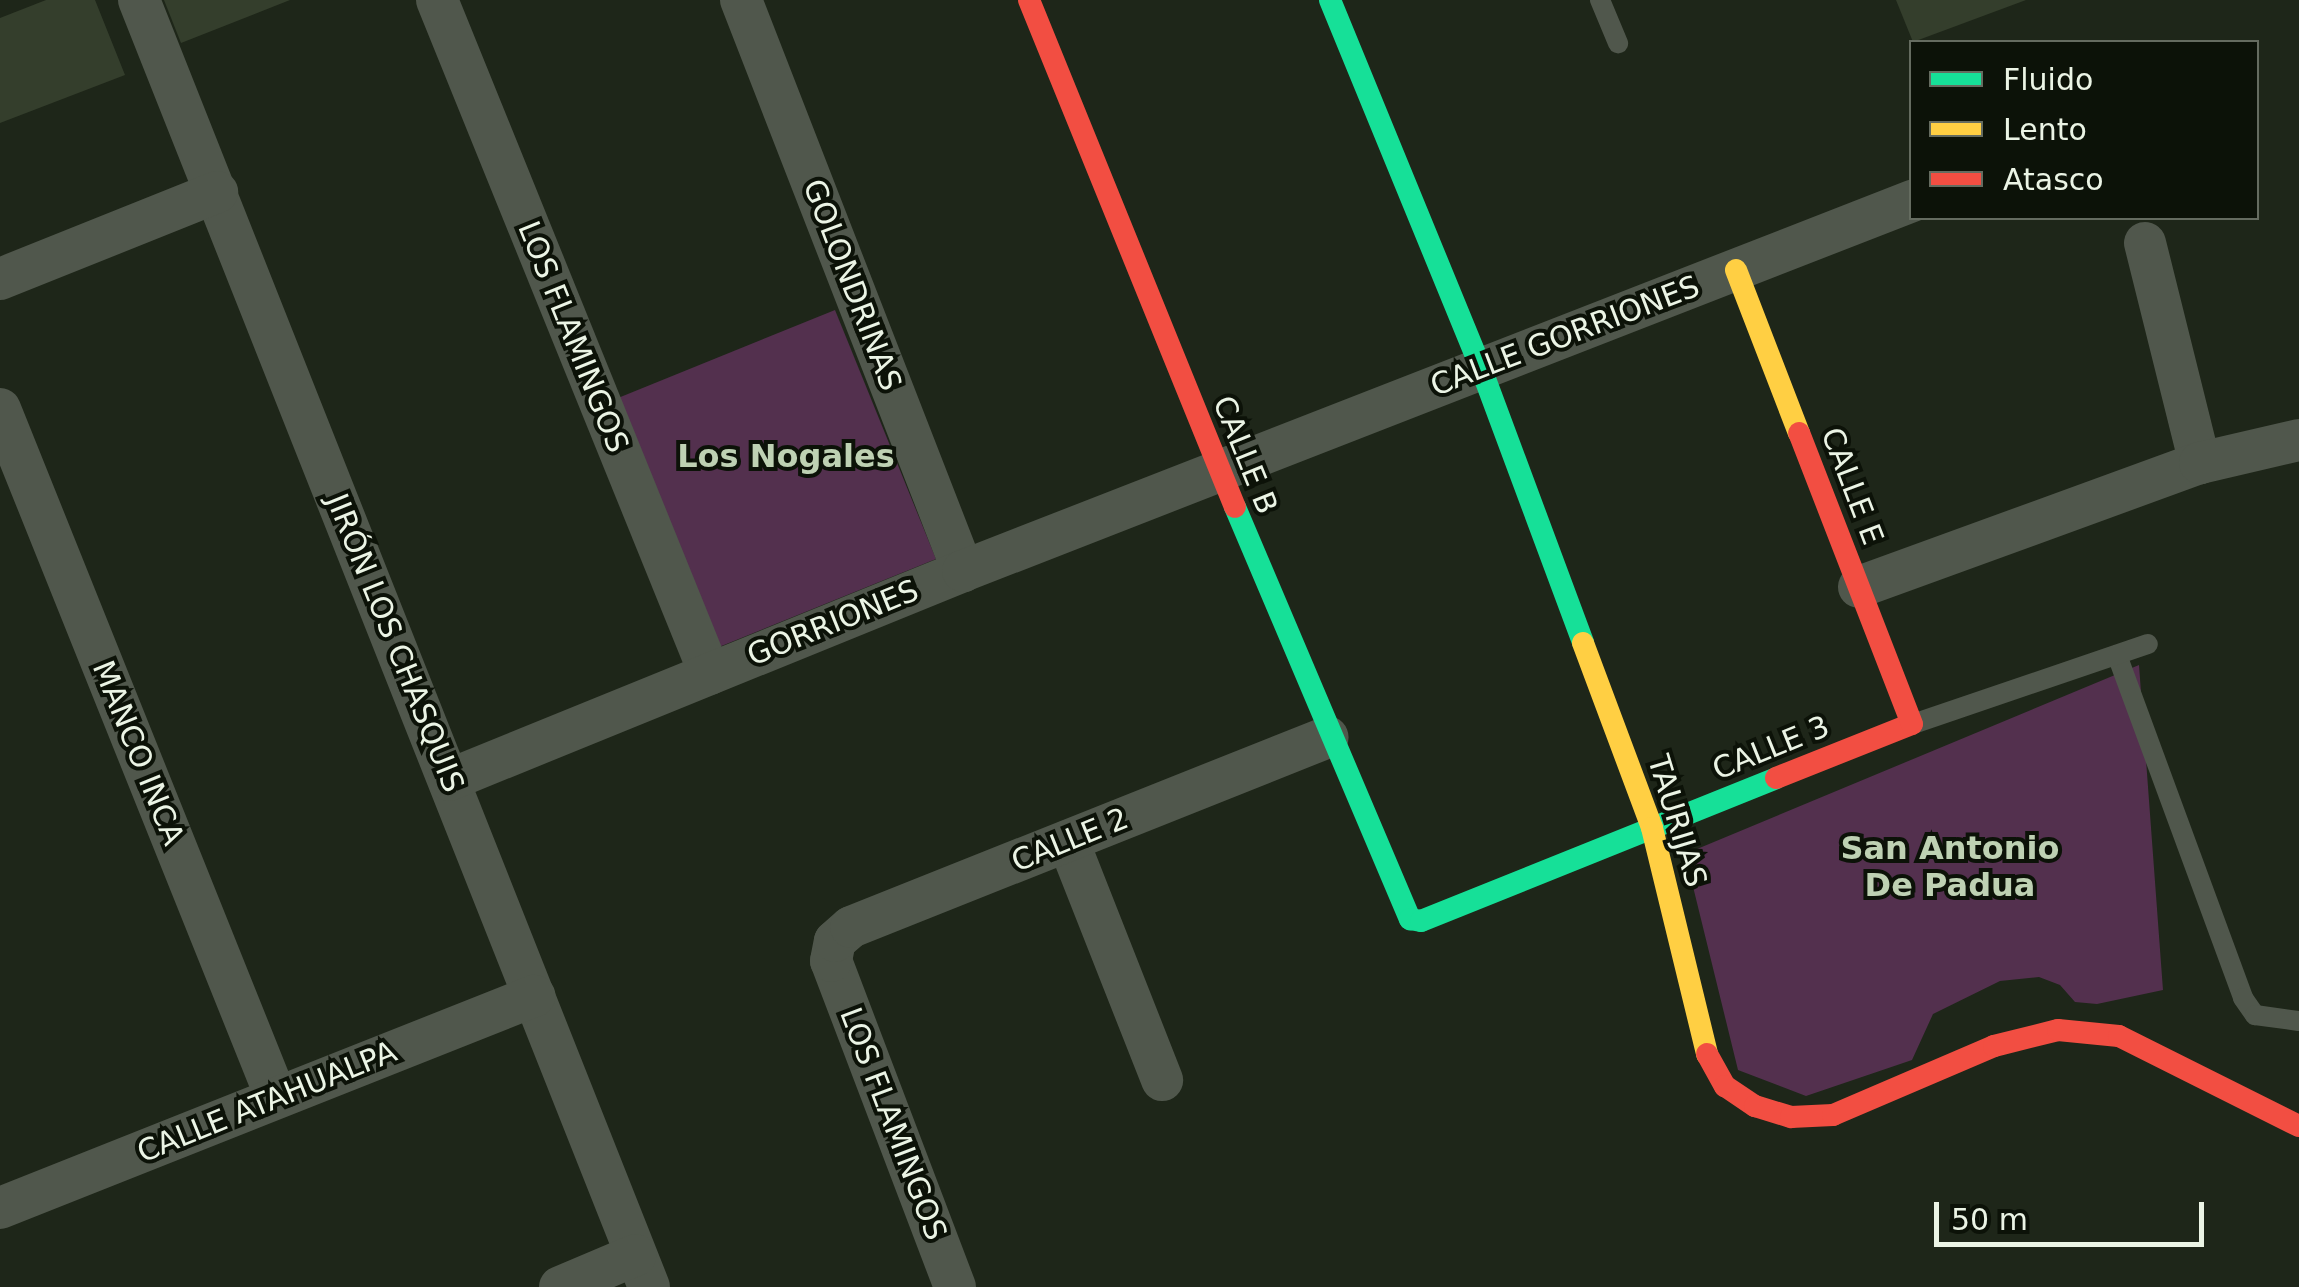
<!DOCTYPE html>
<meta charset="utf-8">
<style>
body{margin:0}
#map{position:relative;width:2299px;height:1287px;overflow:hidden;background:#1e2619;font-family:"DejaVu Sans",sans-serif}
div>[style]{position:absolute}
.green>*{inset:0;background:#53304e}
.building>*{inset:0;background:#343e2c}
.lane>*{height:20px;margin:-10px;padding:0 10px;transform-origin:10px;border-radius:10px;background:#50574c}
.street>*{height:42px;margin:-21px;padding:0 21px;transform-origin:21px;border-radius:21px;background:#50574c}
.fast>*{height:22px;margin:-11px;padding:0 11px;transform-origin:11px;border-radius:11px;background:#16e098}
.slow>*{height:22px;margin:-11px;padding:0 11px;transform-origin:11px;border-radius:11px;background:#ffcf43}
.jam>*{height:22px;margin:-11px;padding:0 11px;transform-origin:11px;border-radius:11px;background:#f24e42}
span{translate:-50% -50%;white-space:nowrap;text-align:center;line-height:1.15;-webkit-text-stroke:8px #0c1208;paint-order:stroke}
.street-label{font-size:30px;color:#ebf4e5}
.neighbourhood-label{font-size:32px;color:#bed1b3;font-weight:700}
.legend{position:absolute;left:1909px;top:40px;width:350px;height:180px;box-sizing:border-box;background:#0c1208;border:2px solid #656c60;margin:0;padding:12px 18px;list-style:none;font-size:30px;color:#ebf4e5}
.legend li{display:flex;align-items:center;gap:20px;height:50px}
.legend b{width:50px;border:2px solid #656c60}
.scale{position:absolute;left:1934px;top:1202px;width:270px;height:45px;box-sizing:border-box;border:5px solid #ebf4e5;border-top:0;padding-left:12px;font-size:30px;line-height:35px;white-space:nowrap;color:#ebf4e5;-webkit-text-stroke:8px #0c1208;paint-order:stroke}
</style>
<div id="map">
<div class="green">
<div style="clip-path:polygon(835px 310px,936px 559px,719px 647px,618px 398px)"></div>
<div style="clip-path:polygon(2139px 665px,2163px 990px,2097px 1004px,2075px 1002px,2060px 985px,2039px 977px,2000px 981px,1933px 1014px,1912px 1060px,1806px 1096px,1738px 1070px,1685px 854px)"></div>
</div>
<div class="building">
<div style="clip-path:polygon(46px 0,95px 0,125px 75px,0 123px,0 18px)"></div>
<div style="clip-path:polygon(164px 0,290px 0,181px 43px)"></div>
<div style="clip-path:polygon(1896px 0,2026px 0,1913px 42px)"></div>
</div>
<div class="lane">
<div style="left:1600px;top:0;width:47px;rotate:67.3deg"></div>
<div style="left:2117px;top:655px;width:365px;rotate:69.8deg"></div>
<div style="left:2243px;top:998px;width:21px;rotate:55deg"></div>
<div style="left:2255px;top:1015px;width:44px;rotate:7.8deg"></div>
<div style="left:1913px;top:724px;width:248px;rotate:-18.8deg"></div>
</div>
<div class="street">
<div style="left:139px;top:0;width:1384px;rotate:68.38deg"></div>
<div style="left:437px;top:0;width:727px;rotate:67.95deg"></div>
<div style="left:741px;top:0;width:613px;rotate:68.75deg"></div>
<div style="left:2145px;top:243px;width:227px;rotate:76deg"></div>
<div style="left:0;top:279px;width:234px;rotate:-21.8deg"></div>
<div style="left:0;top:409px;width:741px;rotate:68.14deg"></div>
<div style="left:1859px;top:587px;width:363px;rotate:-20deg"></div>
<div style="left:2200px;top:463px;width:102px;rotate:-13.1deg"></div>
<div style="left:449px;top:780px;width:555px;rotate:-22.13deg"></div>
<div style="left:963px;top:571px;width:1019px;rotate:-21.3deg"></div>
<div style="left:1068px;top:841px;width:257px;rotate:68.5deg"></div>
<div style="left:0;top:1208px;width:575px;rotate:-21.65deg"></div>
<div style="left:560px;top:1287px;width:82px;rotate:-22.8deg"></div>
<div style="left:955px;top:1287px;width:349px;rotate:-110.8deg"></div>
<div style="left:831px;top:961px;width:20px;rotate:-79deg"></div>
<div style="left:835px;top:941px;width:21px;rotate:-41deg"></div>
<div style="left:851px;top:927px;width:513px;rotate:-21.72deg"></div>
</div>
<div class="fast">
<div style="left:1330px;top:0;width:398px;rotate:67.7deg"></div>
<div style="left:1481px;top:368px;width:293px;rotate:69.6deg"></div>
<div style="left:1235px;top:507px;width:448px;rotate:67deg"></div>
<div style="left:1410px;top:919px;width:11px;rotate:10deg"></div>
<div style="left:1421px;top:921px;width:383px;rotate:-21.9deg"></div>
</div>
<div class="slow">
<div style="left:1736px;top:270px;width:175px;rotate:68.9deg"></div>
<div style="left:1583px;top:643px;width:197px;rotate:69.5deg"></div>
<div style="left:1652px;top:828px;width:233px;rotate:76.3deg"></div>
</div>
<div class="jam">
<div style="left:1029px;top:0;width:547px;rotate:67.89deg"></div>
<div style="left:1776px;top:778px;width:146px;rotate:-21.7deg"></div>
<div style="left:1912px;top:724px;width:312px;rotate:-111.2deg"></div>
<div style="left:1707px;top:1054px;width:37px;rotate:61deg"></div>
<div style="left:1725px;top:1086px;width:36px;rotate:34deg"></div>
<div style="left:1755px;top:1106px;width:38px;rotate:17deg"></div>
<div style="left:1791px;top:1117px;width:42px;rotate:-2.7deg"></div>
<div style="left:1833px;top:1115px;width:175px;rotate:-23.2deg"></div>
<div style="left:1994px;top:1046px;width:66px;rotate:-14deg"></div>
<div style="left:2058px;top:1030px;width:61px;rotate:5.6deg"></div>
<div style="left:2119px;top:1036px;width:201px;rotate:26.6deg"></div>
</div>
<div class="street-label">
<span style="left:852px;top:285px;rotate:69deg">GOLONDRINAS</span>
<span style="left:1565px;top:336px;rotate:-21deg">CALLE GORRIONES</span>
<span style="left:573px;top:337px;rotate:68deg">LOS FLAMINGOS</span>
<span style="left:1245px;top:455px;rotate:68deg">CALLE B</span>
<span style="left:1852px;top:486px;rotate:69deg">CALLE E</span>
<span style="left:833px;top:623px;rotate:-22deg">GORRIONES</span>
<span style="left:395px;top:643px;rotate:68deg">JIRÓN LOS CHASQUIS</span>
<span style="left:1771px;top:748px;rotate:-22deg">CALLE 3</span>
<span style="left:138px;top:753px;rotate:68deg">MANCO INCA</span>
<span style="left:1677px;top:821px;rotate:73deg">TAURIJAS</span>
<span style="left:1070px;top:840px;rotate:-22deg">CALLE 2</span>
<span style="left:267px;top:1102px;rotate:-22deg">CALLE ATAHUALPA</span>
<span style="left:893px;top:1124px;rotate:69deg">LOS FLAMINGOS</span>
</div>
<div class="neighbourhood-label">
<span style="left:786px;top:456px">Los Nogales</span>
<span style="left:1950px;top:867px">San Antonio<br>De Padua</span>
</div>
<ul class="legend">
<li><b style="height:12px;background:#16e098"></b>Fluido</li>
<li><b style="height:12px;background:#ffcf43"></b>Lento</li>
<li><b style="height:12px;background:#f24e42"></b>Atasco</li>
</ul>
<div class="scale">50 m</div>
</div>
